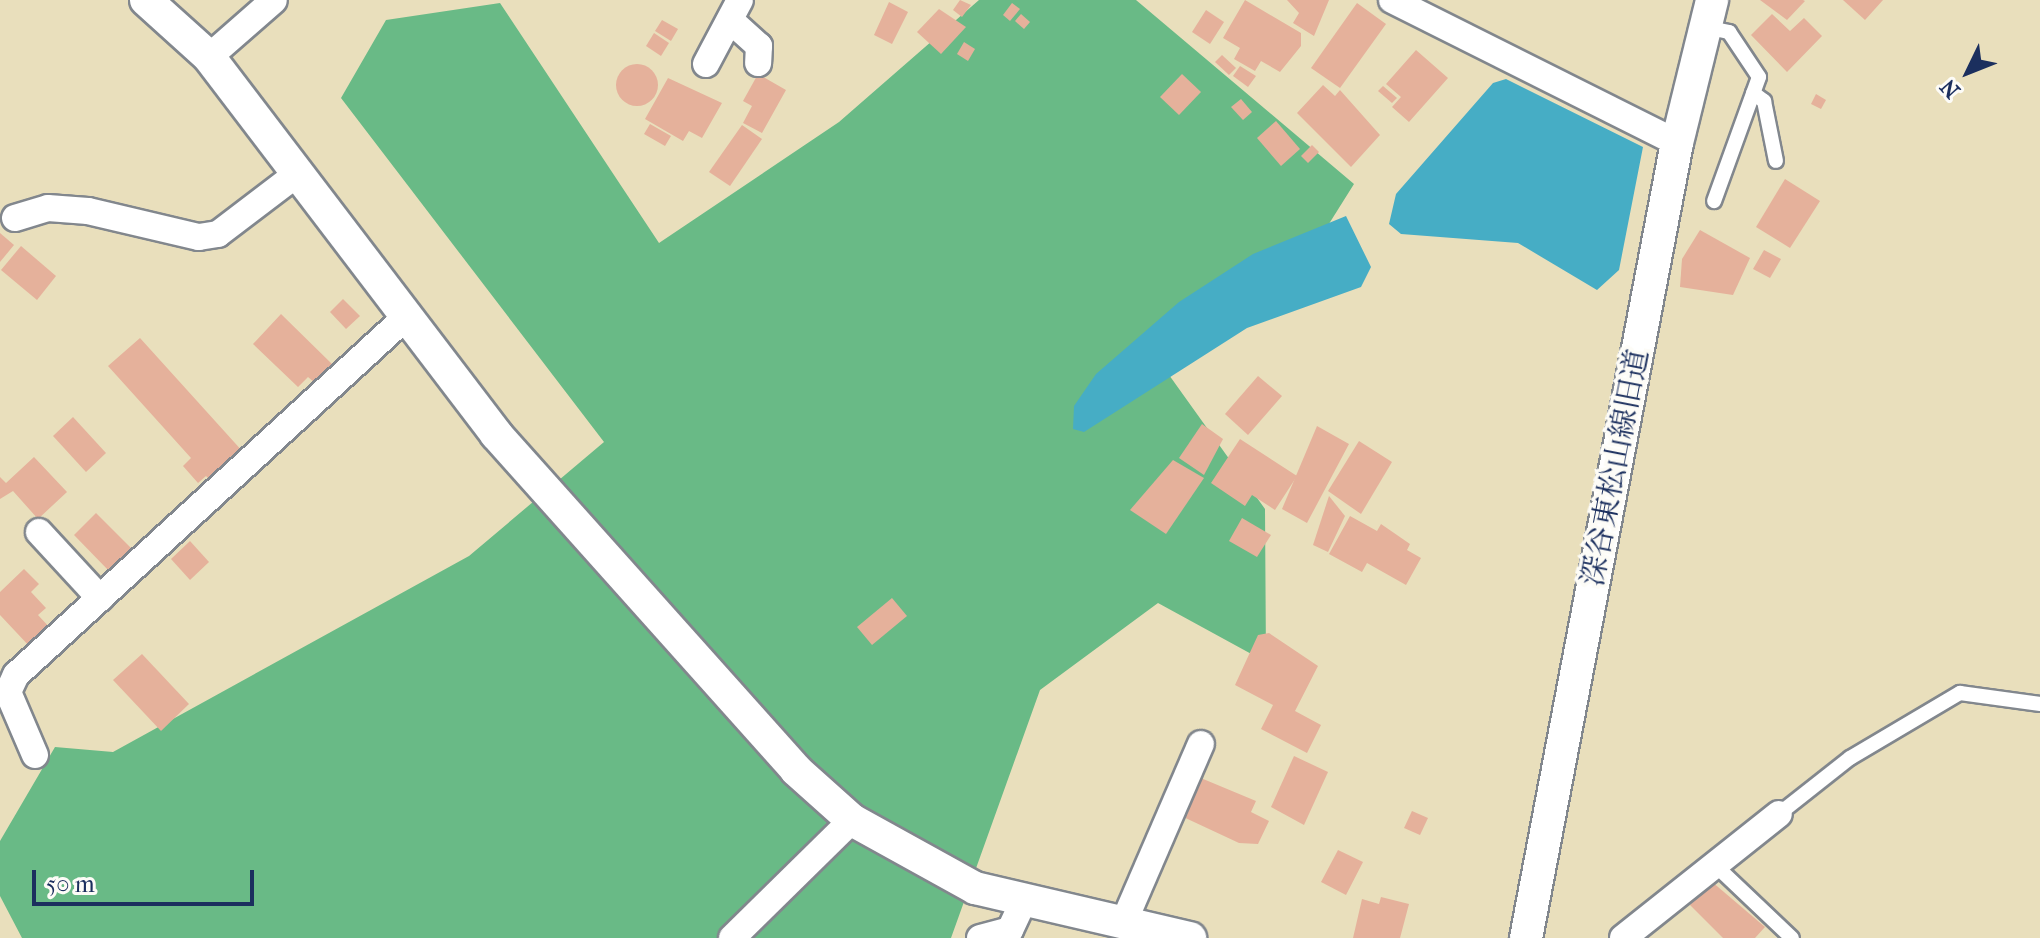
<!DOCTYPE html>
<meta charset="utf-8">
<style>
body{margin:0}
#map{position:relative;width:2040px;height:938px;overflow:hidden;background:#e9dfbc;font-family:"IM FELL French Canon","Noto Serif JP",serif}
div>[style]{position:absolute}
.forest>*{inset:0;background:#69ba86}
.water>*{inset:0;background:#46adc5}
.building>*{inset:0;background:#e5b19b}
.round{border-radius:50%}
.roads{filter:drop-shadow(2px 0 #82878d) drop-shadow(-2px 0 #82878d) drop-shadow(0 2px #82878d) drop-shadow(0 -2px #82878d)}
.service>*{height:14px;margin:-7px;padding:0 7px;transform-origin:7px;border-radius:7px;background:#fff}
.minor>*{height:26px;margin:-13px;padding:0 13px;transform-origin:13px;border-radius:13px;background:#fff}
.tertiary>*{height:32px;margin:-16px;padding:0 16px;transform-origin:16px;border-radius:16px;background:#fff}
span{translate:-50% -50%;white-space:nowrap;text-align:center;line-height:1.15;-webkit-text-stroke:7px #fdfcf7;paint-order:stroke}
.street-label{font-size:30px;color:#1b2f5e}
.north{position:absolute;left:1928px;top:32px;width:80px;height:80px;-webkit-text-stroke:6px #fdfcf7;paint-order:stroke;rotate:227deg;font-size:22px;font-weight:700;line-height:32px;text-align:center;color:#1b2f5e}
.north::after{content:'';display:block;margin:auto;width:28px;height:36px;background:#1b2f5e;clip-path:polygon(50% 0,100% 100%,50% 72%,0 100%)}
.scale{position:absolute;left:32px;top:870px;width:222px;height:36px;box-sizing:border-box;border:4px solid #1b2f5e;border-top:0;padding-left:10px;font-size:24px;line-height:28px;white-space:nowrap;color:#1b2f5e;-webkit-text-stroke:6px #fdfcf7;paint-order:stroke}
</style>
<div id="map">
<div class="forest">
<div style="clip-path:polygon(979px 0,1136px 0,1354px 184px,1300px 270px,1149px 347px,1265px 509px,1266px 662px,1158px 603px,1040px 690px,951px 938px,22px 938px,0 896px,0 841px,55px 747px,113px 752px,469px 556px,604px 442px,341px 98px,386px 20px,500px 3px,659px 243px,839px 122px)"></div>
</div>
<div class="water">
<div style="clip-path:polygon(1506px 79px,1643px 147px,1619px 270px,1597px 290px,1518px 243px,1401px 234px,1389px 224px,1396px 194px,1493px 83px)"></div>
<div style="clip-path:polygon(1346px 216px,1371px 267px,1361px 287px,1247px 328px,1084px 432px,1073px 429px,1074px 406px,1096px 374px,1179px 302px,1253px 254px)"></div>
</div>
<div class="building">
<div style="clip-path:polygon(960px 0,971px 5px,962px 17px,953px 10px)"></div>
<div style="clip-path:polygon(1245px 0,1301px 33px,1301px 46px,1280px 72px,1261px 61px,1255px 71px,1234px 59px,1240px 48px,1223px 38px)"></div>
<div style="clip-path:polygon(1287px 0,1329px 0,1314px 36px,1293px 23px,1299px 13px)"></div>
<div style="clip-path:polygon(1760px 0,1803px 0,1805px 1px,1787px 20px)"></div>
<div style="clip-path:polygon(1843px 0,1883px 0,1865px 20px)"></div>
<div style="clip-path:polygon(889px 2px,908px 12px,892px 44px,874px 35px)"></div>
<div style="clip-path:polygon(1012px 3px,1020px 9px,1010px 21px,1003px 15px)"></div>
<div style="clip-path:polygon(1357px 3px,1386px 24px,1340px 88px,1311px 68px)"></div>
<div style="clip-path:polygon(939px 9px,966px 27px,941px 54px,917px 32px)"></div>
<div style="clip-path:polygon(1206px 10px,1224px 22px,1210px 44px,1192px 32px)"></div>
<div style="clip-path:polygon(1021px 14px,1030px 22px,1024px 29px,1015px 21px)"></div>
<div style="clip-path:polygon(1772px 14px,1790px 31px,1804px 18px,1822px 36px,1787px 72px,1751px 35px)"></div>
<div style="clip-path:polygon(662px 20px,678px 29px,671px 41px,655px 31px)"></div>
<div style="clip-path:polygon(654px 33px,669px 43px,661px 56px,646px 46px)"></div>
<div style="clip-path:polygon(964px 42px,975px 49px,968px 61px,957px 54px)"></div>
<div style="clip-path:polygon(1416px 50px,1448px 78px,1409px 122px,1392px 107px,1401px 97px,1386px 84px)"></div>
<div style="clip-path:polygon(1222px 55px,1236px 68px,1229px 75px,1215px 62px)"></div>
<div class="round" style="left:616px;top:64px;width:42px;height:42px"></div>
<div style="clip-path:polygon(1240px 66px,1256px 76px,1248px 87px,1233px 76px)"></div>
<div style="clip-path:polygon(758px 74px,786px 90px,762px 133px,743px 123px,752px 106px,743px 101px)"></div>
<div style="clip-path:polygon(1182px 74px,1201px 92px,1179px 115px,1160px 97px)"></div>
<div style="clip-path:polygon(668px 78px,722px 103px,702px 138px,689px 131px,683px 141px,645px 119px)"></div>
<div style="clip-path:polygon(1323px 85px,1335px 96px,1340px 90px,1380px 135px,1351px 167px,1297px 113px)"></div>
<div style="clip-path:polygon(1383px 86px,1397px 98px,1392px 103px,1378px 91px)"></div>
<div style="clip-path:polygon(1816px 94px,1826px 100px,1821px 109px,1811px 104px)"></div>
<div style="clip-path:polygon(1241px 99px,1252px 112px,1243px 120px,1231px 107px)"></div>
<div style="clip-path:polygon(1276px 121px,1300px 149px,1281px 166px,1257px 138px)"></div>
<div style="clip-path:polygon(650px 124px,671px 136px,665px 146px,644px 134px)"></div>
<div style="clip-path:polygon(742px 125px,762px 139px,730px 186px,709px 172px)"></div>
<div style="clip-path:polygon(1312px 145px,1319px 152px,1308px 163px,1301px 156px)"></div>
<div style="clip-path:polygon(1785px 179px,1820px 201px,1790px 248px,1756px 227px)"></div>
<div style="clip-path:polygon(1700px 230px,1750px 258px,1733px 295px,1680px 287px,1682px 259px)"></div>
<div style="clip-path:polygon(0 233px,14px 245px,0 262px)"></div>
<div style="clip-path:polygon(21px 246px,56px 276px,37px 300px,1px 270px)"></div>
<div style="clip-path:polygon(1764px 250px,1781px 259px,1770px 278px,1753px 269px)"></div>
<div style="clip-path:polygon(343px 299px,360px 316px,346px 329px,330px 312px)"></div>
<div style="clip-path:polygon(281px 314px,333px 365px,315px 383px,308px 377px,298px 387px,253px 344px)"></div>
<div style="clip-path:polygon(140px 338px,244px 453px,212px 482px,206px 476px,198px 483px,183px 466px,191px 458px,108px 366px)"></div>
<div style="clip-path:polygon(1258px 376px,1282px 396px,1248px 435px,1225px 414px)"></div>
<div style="clip-path:polygon(73px 417px,106px 453px,86px 472px,53px 436px)"></div>
<div style="clip-path:polygon(1202px 424px,1223px 439px,1204px 475px,1179px 458px)"></div>
<div style="clip-path:polygon(1317px 426px,1349px 444px,1307px 523px,1282px 509px)"></div>
<div style="clip-path:polygon(1240px 439px,1297px 476px,1275px 510px,1252px 495px,1245px 506px,1211px 483px)"></div>
<div style="clip-path:polygon(1359px 441px,1392px 462px,1361px 514px,1328px 491px)"></div>
<div style="clip-path:polygon(34px 457px,67px 492px,38px 519px,13px 491px,0 499px,0 477px,6px 483px)"></div>
<div style="clip-path:polygon(1173px 460px,1204px 478px,1166px 534px,1130px 510px)"></div>
<div style="clip-path:polygon(1329px 496px,1345px 516px,1328px 552px,1313px 545px)"></div>
<div style="clip-path:polygon(96px 513px,133px 550px,110px 572px,74px 535px)"></div>
<div style="clip-path:polygon(1350px 516px,1377px 531px,1381px 524px,1410px 544px,1407px 550px,1421px 558px,1406px 585px,1367px 563px,1362px 572px,1329px 554px)"></div>
<div style="clip-path:polygon(1242px 518px,1271px 535px,1257px 557px,1229px 541px)"></div>
<div style="clip-path:polygon(190px 541px,209px 562px,190px 580px,171px 559px)"></div>
<div style="clip-path:polygon(24px 569px,39px 584px,31px 592px,46px 608px,38px 615px,51px 629px,31px 648px,0 615px,0 592px)"></div>
<div style="clip-path:polygon(892px 598px,907px 616px,872px 645px,857px 627px)"></div>
<div style="clip-path:polygon(1269px 633px,1318px 666px,1295px 711px,1321px 725px,1307px 753px,1261px 729px,1273px 705px,1235px 685px,1258px 635px)"></div>
<div style="clip-path:polygon(142px 654px,189px 704px,161px 731px,113px 680px)"></div>
<div style="clip-path:polygon(1294px 756px,1328px 772px,1304px 825px,1271px 807px)"></div>
<div style="clip-path:polygon(1196px 776px,1256px 801px,1251px 812px,1269px 821px,1258px 844px,1239px 843px,1179px 815px)"></div>
<div style="clip-path:polygon(1412px 811px,1428px 818px,1420px 835px,1404px 828px)"></div>
<div style="clip-path:polygon(1338px 850px,1363px 862px,1346px 895px,1321px 882px)"></div>
<div style="clip-path:polygon(1711px 881px,1765px 927px,1755px 938px,1723px 938px,1690px 905px)"></div>
<div style="clip-path:polygon(1381px 897px,1409px 904px,1400px 938px,1353px 938px,1362px 899px,1379px 904px)"></div>
</div>
<div class="roads">
<div class="service">
<div style="left:1705px;top:27px;width:25px;rotate:12deg"></div>
<div style="left:1729px;top:32px;width:54px;rotate:56.3deg"></div>
<div style="left:1759px;top:77px;width:132px;rotate:109.9deg"></div>
<div style="left:1753px;top:93px;width:14px;rotate:36deg"></div>
<div style="left:1764px;top:101px;width:61px;rotate:78.7deg"></div>
<div style="left:1779px;top:814px;width:90px;rotate:-38.3deg"></div>
<div style="left:1850px;top:758px;width:128px;rotate:-30.6deg"></div>
<div style="left:1960px;top:693px;width:81px;rotate:7.8deg"></div>
<div style="left:1715px;top:865px;width:106px;rotate:43.5deg"></div>
</div>
<div class="minor">
<div style="left:1392px;top:0;width:319px;rotate:26.6deg"></div>
<div style="left:730px;top:20px;width:39px;rotate:42deg"></div>
<div style="left:759px;top:46px;width:17px;rotate:93deg"></div>
<div style="left:209px;top:57px;width:86px;rotate:-41.2deg"></div>
<div style="left:706px;top:64px;width:72px;rotate:-62deg"></div>
<div style="left:15px;top:218px;width:34px;rotate:-17deg"></div>
<div style="left:48px;top:208px;width:40px;rotate:4.3deg"></div>
<div style="left:88px;top:211px;width:114px;rotate:13.2deg"></div>
<div style="left:199px;top:237px;width:19px;rotate:-9deg"></div>
<div style="left:218px;top:234px;width:101px;rotate:-37.3deg"></div>
<div style="left:39px;top:532px;width:90px;rotate:47.3deg"></div>
<div style="left:35px;top:755px;width:69px;rotate:-113.2deg"></div>
<div style="left:8px;top:692px;width:19px;rotate:-65deg"></div>
<div style="left:16px;top:675px;width:531px;rotate:-42.56deg"></div>
<div style="left:1123px;top:924px;width:196px;rotate:-66.6deg"></div>
<div style="left:732px;top:938px;width:168px;rotate:-44.5deg"></div>
<div style="left:980px;top:938px;width:31px;rotate:-15deg"></div>
<div style="left:1010px;top:930px;width:31px;rotate:-65deg"></div>
<div style="left:1623px;top:938px;width:199px;rotate:-38.5deg"></div>
</div>
<div class="tertiary">
<div style="left:146px;top:0;width:85px;rotate:42.1deg"></div>
<div style="left:209px;top:57px;width:474px;rotate:52.7deg"></div>
<div style="left:496px;top:434px;width:450px;rotate:48.2deg"></div>
<div style="left:796px;top:770px;width:75px;rotate:41.8deg"></div>
<div style="left:852px;top:820px;width:141px;rotate:28.9deg"></div>
<div style="left:975px;top:888px;width:221px;rotate:13.1deg"></div>
<div style="left:1526px;top:938px;width:809px;rotate:-79.25deg"></div>
<div style="left:1677px;top:143px;width:147px;rotate:-76.2deg"></div>
</div>
</div>
<div class="street-label">
<span style="left:1616px;top:468px;rotate:-79deg">深谷東松山線旧道</span>
</div>
<div class="north">N</div>
<div class="scale">50 m</div>
</div>
